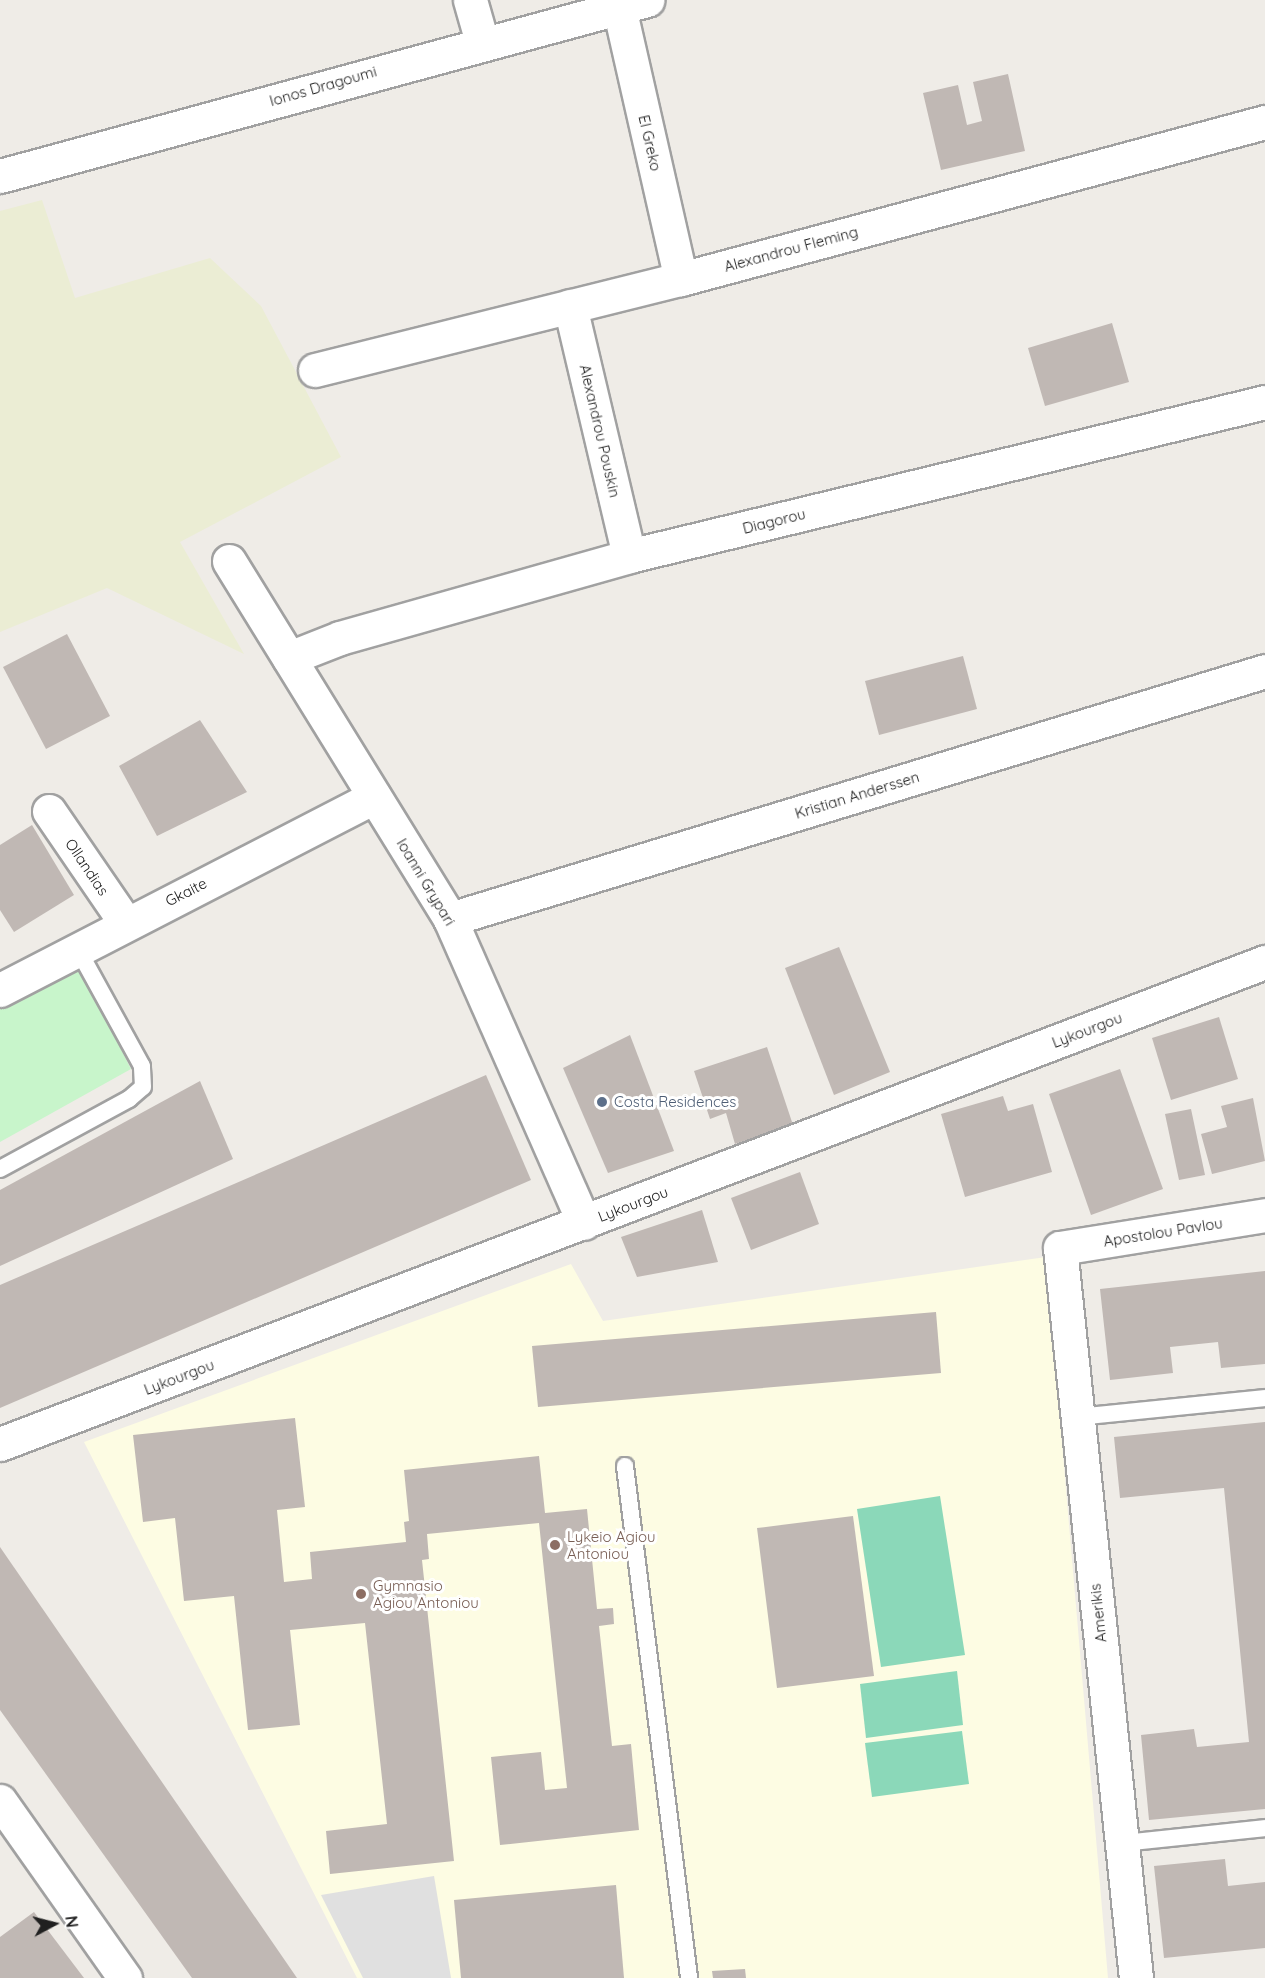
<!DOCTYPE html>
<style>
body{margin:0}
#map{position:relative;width:1265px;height:1978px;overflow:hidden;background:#efece7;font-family:Quicksand,sans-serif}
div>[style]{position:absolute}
.education>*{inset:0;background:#fdfce3}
.farmland>*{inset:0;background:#ebedd4}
.park>*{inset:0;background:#c8f5cb}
.pitch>*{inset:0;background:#8bd8b9}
.parking>*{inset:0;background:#e0e0e0}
.building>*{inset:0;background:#c0b8b4}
.roads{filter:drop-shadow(2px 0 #a1a1a1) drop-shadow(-2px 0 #a1a1a1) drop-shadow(0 2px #a1a1a1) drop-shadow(0 -2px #a1a1a1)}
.lane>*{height:16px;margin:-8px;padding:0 8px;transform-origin:8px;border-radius:8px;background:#fff}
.street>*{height:33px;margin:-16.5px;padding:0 16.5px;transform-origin:16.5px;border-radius:16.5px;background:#fff}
.dots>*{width:16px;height:16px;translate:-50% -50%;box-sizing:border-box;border:3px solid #fff;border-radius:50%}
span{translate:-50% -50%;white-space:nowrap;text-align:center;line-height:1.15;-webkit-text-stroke:6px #fff;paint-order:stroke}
.street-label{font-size:15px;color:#202020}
.service-label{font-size:15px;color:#4e5e75}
.left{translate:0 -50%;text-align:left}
.education-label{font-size:15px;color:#785e54}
.north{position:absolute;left:24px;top:1894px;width:60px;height:60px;-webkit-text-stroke:4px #fff;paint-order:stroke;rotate:83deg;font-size:16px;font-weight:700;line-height:24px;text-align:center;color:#202020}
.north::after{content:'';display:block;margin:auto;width:21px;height:27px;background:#202020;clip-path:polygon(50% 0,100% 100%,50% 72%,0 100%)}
</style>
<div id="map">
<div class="education">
<div style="clip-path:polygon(1046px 1257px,1108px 1978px,357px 1978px,84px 1442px,571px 1264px,603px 1321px)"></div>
</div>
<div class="farmland">
<div style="clip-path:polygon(42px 200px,75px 298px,210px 258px,261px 306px,341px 457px,180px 542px,244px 654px,107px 588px,0 632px,0 211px)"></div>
</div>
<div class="park">
<div style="clip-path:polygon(79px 966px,131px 1069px,0 1142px,0 1007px)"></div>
</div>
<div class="pitch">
<div style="clip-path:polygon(940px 1496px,965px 1655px,881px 1667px,857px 1509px)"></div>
<div style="clip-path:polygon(957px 1671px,963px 1725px,866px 1738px,860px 1684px)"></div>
<div style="clip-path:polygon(962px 1731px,969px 1784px,872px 1797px,865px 1743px)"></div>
</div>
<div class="parking">
<div style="clip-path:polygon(434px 1876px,451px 1978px,363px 1978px,321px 1895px)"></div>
</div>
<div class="building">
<div style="clip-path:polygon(1008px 74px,1025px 151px,941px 170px,923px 93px,958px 85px,967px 125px,982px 121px,973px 82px)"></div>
<div style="clip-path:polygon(1112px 323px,1129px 382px,1045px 406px,1028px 348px)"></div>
<div style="clip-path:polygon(67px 634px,110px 716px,46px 749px,3px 667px)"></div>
<div style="clip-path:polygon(963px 656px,977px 709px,879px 735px,865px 681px)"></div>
<div style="clip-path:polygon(200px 720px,247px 792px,157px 836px,119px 766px)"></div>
<div style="clip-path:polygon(32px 825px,74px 895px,14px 932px,0 910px,0 845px)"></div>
<div style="clip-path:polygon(839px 947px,890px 1072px,834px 1095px,785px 968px)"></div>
<div style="clip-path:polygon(1219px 1017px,1238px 1079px,1171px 1100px,1152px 1038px)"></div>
<div style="clip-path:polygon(630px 1035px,674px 1151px,608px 1173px,563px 1068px)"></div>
<div style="clip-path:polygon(767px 1047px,793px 1125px,735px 1144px,726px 1113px,710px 1119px,694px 1071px)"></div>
<div style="clip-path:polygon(1120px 1069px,1163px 1189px,1091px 1215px,1049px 1094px)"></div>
<div style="clip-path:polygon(486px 1075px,531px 1180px,0 1408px,0 1285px)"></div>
<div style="clip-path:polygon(200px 1081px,233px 1159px,0 1266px,0 1190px)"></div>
<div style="clip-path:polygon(1003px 1096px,1008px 1111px,1033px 1104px,1052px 1172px,965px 1197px,941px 1114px)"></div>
<div style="clip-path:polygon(1253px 1098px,1265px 1161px,1212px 1174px,1201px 1134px,1227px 1127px,1221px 1106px)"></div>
<div style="clip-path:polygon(1191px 1109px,1205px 1175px,1179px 1180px,1165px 1114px)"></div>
<div style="clip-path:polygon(800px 1172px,819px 1224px,751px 1250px,731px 1198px)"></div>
<div style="clip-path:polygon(702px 1210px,718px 1262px,637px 1277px,621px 1237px)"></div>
<div style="clip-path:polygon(1265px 1271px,1265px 1364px,1221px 1368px,1218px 1342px,1170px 1347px,1173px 1373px,1110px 1380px,1100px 1289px)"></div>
<div style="clip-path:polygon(936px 1312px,941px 1373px,538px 1407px,532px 1346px)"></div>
<div style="clip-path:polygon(295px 1418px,305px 1507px,277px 1510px,284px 1582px,312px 1579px,310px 1552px,406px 1542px,404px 1522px,409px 1521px,404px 1470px,539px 1456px,545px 1513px,587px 1509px,597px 1609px,613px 1608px,614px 1624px,599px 1626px,612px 1746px,631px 1744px,639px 1830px,500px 1845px,491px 1757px,541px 1752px,545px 1790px,567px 1788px,539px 1523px,427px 1534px,429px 1559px,422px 1560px,454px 1861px,330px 1874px,326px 1831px,387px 1824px,365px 1623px,290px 1630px,300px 1725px,248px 1730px,234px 1596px,184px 1601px,175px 1518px,143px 1522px,133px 1435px)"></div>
<div style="clip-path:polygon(1265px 1422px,1265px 1809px,1149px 1820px,1141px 1735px,1194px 1729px,1197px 1747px,1249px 1742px,1224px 1488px,1120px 1498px,1114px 1437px)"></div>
<div style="clip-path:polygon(853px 1516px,874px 1676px,777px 1688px,757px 1528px)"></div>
<div style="clip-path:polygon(0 1547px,297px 1978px,192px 1978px,0 1710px)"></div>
<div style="clip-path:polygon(1225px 1859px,1228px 1886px,1265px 1882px,1265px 1948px,1164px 1958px,1154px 1866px)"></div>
<div style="clip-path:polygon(616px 1885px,624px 1978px,461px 1978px,454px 1900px)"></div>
<div style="clip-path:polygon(34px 1912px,84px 1978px,0 1978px,0 1937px)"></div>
<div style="clip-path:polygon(745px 1969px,746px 1978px,713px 1978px,712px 1971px)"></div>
</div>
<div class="roads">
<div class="lane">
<div style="left:0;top:1169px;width:147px;rotate:-28.5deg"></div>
<div style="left:129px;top:1099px;width:18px;rotate:-41deg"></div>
<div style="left:143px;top:1087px;width:21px;rotate:-93deg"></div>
<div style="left:142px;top:1066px;width:135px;rotate:-118.8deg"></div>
<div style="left:1078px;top:1417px;width:188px;rotate:-5.8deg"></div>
<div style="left:625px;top:1466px;width:516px;rotate:82.87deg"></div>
<div style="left:1123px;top:1843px;width:143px;rotate:-6deg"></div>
</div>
<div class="street">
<div style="left:470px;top:0;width:44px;rotate:74.1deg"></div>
<div style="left:619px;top:7px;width:279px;rotate:77.2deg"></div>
<div style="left:0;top:176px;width:671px;rotate:-15.22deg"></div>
<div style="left:570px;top:306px;width:257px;rotate:76.7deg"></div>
<div style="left:315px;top:370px;width:377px;rotate:-14deg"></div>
<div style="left:681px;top:279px;width:605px;rotate:-15.05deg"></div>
<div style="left:229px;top:561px;width:421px;rotate:58.3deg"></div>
<div style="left:450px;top:919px;width:332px;rotate:66.2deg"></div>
<div style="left:289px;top:658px;width:55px;rotate:-21.4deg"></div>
<div style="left:340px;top:638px;width:300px;rotate:-15.8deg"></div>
<div style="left:629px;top:556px;width:654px;rotate:-13.61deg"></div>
<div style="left:49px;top:811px;width:135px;rotate:55.6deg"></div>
<div style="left:450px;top:919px;width:852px;rotate:-16.92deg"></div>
<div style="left:0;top:990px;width:421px;rotate:-27.3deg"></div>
<div style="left:0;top:1444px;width:1354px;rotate:-20.86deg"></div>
<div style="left:0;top:1801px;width:217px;rotate:54.8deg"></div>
<div style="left:1136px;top:1978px;width:734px;rotate:-95.94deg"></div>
<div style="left:1060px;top:1248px;width:208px;rotate:-9.1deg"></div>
</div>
</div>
<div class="dots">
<div style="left:602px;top:1102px;background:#5c6f8a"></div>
<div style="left:555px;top:1545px;background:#8d6e63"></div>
<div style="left:361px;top:1594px;background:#8d6e63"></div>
</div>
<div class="street-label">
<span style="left:323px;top:86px;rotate:-16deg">Ionos Dragoumi</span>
<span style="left:650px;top:143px;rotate:77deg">El Greko</span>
<span style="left:791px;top:249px;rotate:-15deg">Alexandrou Fleming</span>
<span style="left:600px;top:431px;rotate:77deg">Alexandrou Pouskin</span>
<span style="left:774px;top:521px;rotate:-14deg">Diagorou</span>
<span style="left:857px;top:795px;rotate:-17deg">Kristian Anderssen</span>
<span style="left:87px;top:867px;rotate:56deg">Ollandias</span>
<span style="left:426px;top:882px;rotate:59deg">Ioanni Grypari</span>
<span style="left:186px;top:892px;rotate:-27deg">Gkaite</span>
<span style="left:1087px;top:1030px;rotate:-21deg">Lykourgou</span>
<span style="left:633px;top:1204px;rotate:-21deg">Lykourgou</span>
<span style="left:1163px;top:1232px;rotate:-9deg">Apostolou Pavlou</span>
<span style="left:179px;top:1377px;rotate:-21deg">Lykourgou</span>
<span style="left:1098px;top:1613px;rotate:-96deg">Amerikis</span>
</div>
<div class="service-label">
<span class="left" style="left:614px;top:1102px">Costa Residences</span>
</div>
<div class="education-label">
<span class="left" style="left:567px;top:1545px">Lykeio Agiou<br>Antoniou</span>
<span class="left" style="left:373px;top:1594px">Gymnasio<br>Agiou Antoniou</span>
</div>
<div class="north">N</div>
</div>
